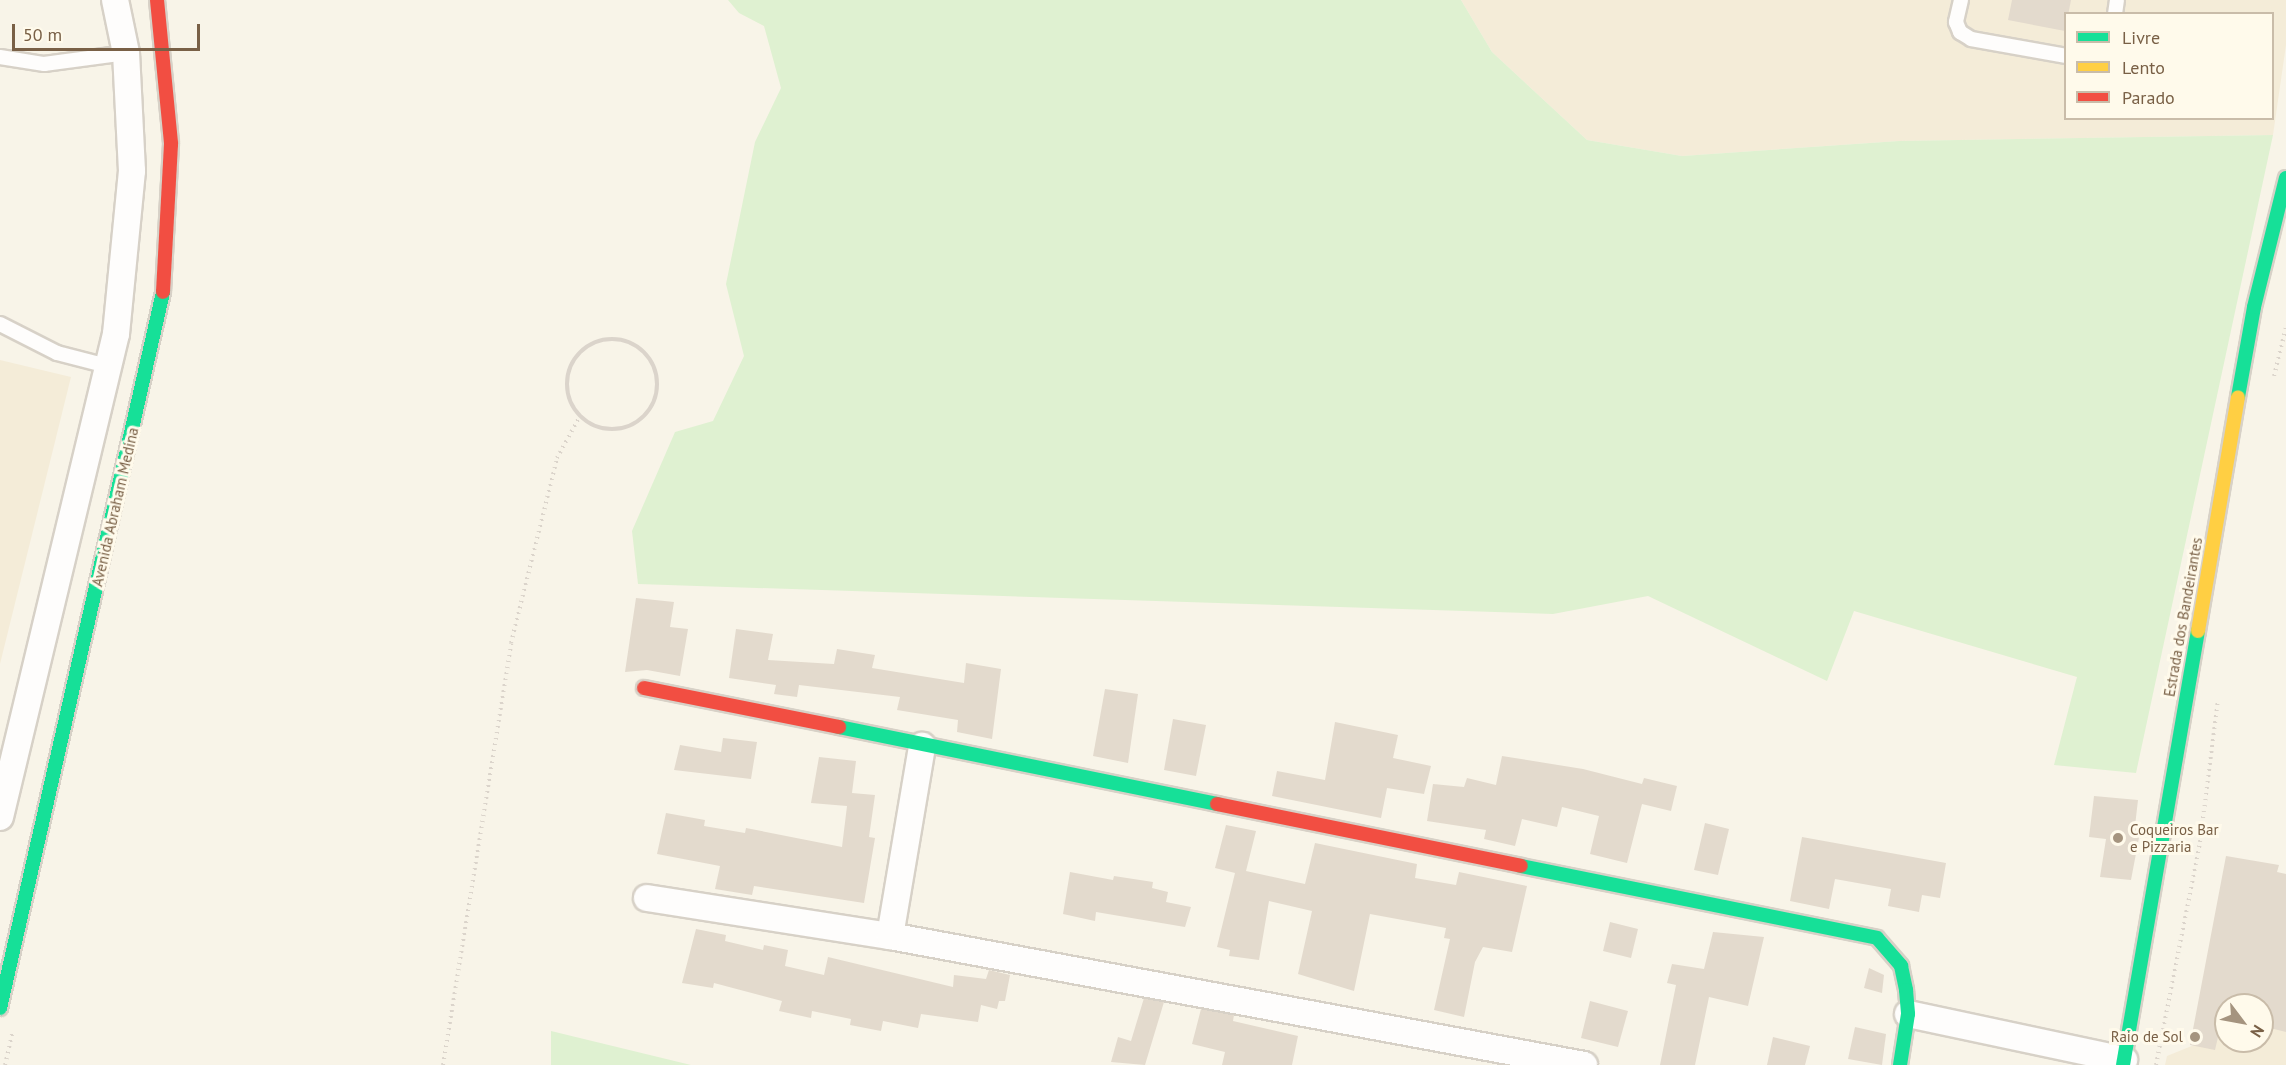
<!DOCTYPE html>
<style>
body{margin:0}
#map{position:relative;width:2286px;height:1065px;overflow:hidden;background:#f8f4e8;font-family:"PT Sans",sans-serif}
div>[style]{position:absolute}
.residential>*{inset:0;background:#f4ecd8}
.green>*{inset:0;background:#dff1d1}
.building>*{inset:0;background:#e3dacd}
.path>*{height:4px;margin-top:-2px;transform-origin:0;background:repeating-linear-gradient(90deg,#dbd4cb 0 1.5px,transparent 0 6px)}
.path>.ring{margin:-2px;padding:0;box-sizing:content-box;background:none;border:4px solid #dbd4cb;border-radius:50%}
.roads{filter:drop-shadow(2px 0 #d7d1c7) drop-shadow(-2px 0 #d7d1c7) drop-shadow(0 2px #d7d1c7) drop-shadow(0 -2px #d7d1c7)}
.lane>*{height:14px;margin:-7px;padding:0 7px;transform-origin:7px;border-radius:7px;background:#fefdfc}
.street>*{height:26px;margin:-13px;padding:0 13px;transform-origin:13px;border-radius:13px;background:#fefdfc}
.fast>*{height:14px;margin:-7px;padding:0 7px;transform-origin:7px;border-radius:7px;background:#16e098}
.slow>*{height:14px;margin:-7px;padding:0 7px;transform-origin:7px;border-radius:7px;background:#ffcf43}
.jam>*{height:14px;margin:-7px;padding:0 7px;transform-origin:7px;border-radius:7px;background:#f24e42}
.dots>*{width:16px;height:16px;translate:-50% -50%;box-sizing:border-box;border:3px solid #fffaeb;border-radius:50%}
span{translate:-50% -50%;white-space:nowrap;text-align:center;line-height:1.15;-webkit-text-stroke:6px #fffaeb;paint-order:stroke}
.street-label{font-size:15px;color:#796046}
.poi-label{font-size:15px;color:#796046}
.left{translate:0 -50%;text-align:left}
.right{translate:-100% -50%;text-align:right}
.legend{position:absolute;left:2064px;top:12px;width:210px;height:108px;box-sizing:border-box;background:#fffaeb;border:2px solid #c9bca9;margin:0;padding:8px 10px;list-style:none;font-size:18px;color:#796046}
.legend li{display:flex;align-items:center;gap:12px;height:30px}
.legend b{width:30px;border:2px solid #c9bca9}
.north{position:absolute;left:2214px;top:993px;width:60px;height:60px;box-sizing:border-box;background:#fffaeb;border:2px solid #c9bca9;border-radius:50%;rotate:122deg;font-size:16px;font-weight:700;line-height:24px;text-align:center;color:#796046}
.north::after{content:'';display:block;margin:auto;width:21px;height:27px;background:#a5947f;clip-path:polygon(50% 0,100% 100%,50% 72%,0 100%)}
.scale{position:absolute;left:12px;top:24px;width:188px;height:27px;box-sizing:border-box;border:3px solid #796046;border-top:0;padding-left:8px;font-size:18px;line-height:21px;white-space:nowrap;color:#796046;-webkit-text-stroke:4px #fffaeb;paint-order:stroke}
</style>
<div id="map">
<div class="residential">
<div style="clip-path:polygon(evenodd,1461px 0,2286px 0,2286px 45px,2273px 135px,1899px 141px,1682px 156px,1587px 140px,1492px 52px,1461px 0,2066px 14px,2272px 14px,2272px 118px,2066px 118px,2066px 14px)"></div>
<div style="clip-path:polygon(0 360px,71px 377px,0 664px)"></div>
<div style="clip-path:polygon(2286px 1007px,2286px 1065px,2165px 1065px,2167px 1056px,2226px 1032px,2226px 1041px,2262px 1041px,2262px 1017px)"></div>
</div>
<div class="green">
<div style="clip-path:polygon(728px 0,1461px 0,1492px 52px,1587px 140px,1682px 156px,1899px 141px,2273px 135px,2136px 773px,2054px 765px,2077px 677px,1854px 611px,1827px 681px,1648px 596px,1553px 614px,638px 584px,632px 531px,675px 432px,713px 421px,744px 356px,726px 284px,755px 142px,781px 88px,764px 26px,739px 13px)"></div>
<div style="clip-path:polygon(551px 1031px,691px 1065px,551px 1065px)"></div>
</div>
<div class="building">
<div style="clip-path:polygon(2012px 0,2071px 0,2065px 31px,2008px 20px)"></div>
<div style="clip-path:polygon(636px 598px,674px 602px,670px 627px,688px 629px,680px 676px,647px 670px,625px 672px)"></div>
<div style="clip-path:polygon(736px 629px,773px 634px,768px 660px,834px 664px,837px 649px,875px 655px,872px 668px,964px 683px,966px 663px,1001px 669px,992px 739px,957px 732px,958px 720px,897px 710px,900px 697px,799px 685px,797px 697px,774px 694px,776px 685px,729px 678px)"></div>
<div style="clip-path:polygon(1105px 689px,1138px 694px,1128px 763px,1093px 756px)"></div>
<div style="clip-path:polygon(1173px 719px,1206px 725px,1196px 776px,1164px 770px)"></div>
<div style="clip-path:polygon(1335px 722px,1398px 735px,1393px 758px,1431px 766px,1424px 794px,1387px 788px,1381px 818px,1272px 796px,1277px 771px,1325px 780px)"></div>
<div style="clip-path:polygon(723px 738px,757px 742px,751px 779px,674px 770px,680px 745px,721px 752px)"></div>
<div style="clip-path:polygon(1502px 756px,1583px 769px,1642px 784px,1644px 778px,1677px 786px,1671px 811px,1642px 804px,1627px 863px,1590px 854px,1599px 816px,1562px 807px,1557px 827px,1522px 819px,1515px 846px,1484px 839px,1486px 830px,1427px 821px,1433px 784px,1464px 787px,1467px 778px,1496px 785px)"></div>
<div style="clip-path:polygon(819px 757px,856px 761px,852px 793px,875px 795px,869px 837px,875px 838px,864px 903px,754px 886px,752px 895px,715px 889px,720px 866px,657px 854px,666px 813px,705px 820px,704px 826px,745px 833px,746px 828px,842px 847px,847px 806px,811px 803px)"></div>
<div style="clip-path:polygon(2094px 796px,2138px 800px,2135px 826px,2141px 827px,2131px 880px,2100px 877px,2106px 839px,2089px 837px)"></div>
<div style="clip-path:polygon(1705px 823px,1729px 829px,1718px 875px,1694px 870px)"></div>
<div style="clip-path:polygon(1226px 825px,1256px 831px,1246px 871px,1305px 884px,1315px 843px,1417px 864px,1415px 878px,1456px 885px,1459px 872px,1527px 886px,1512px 952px,1483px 947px,1475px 962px,1464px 1017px,1434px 1010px,1450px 939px,1444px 938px,1446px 928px,1370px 914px,1354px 991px,1298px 974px,1312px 911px,1269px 901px,1259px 960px,1229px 956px,1230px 950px,1217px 947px,1235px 873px,1215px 868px)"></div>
<div style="clip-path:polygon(1802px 837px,1946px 863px,1940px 898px,1922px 895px,1919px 912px,1888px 906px,1891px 889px,1835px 879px,1829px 909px,1790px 901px)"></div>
<div style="clip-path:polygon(2226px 856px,2279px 865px,2277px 872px,2286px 874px,2286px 1032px,2262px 1026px,2262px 1005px,2226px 1005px,2226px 1021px,2222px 1020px,2215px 1050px,2190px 1045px)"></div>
<div style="clip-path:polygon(1070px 872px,1113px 880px,1114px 876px,1153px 882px,1152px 888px,1168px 892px,1166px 902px,1191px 907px,1185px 927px,1096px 912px,1095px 921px,1063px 914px)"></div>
<div style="clip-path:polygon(1610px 922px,1638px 929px,1631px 958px,1603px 951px)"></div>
<div style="clip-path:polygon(696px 929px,726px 935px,725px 941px,763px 950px,764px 945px,788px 950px,785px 966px,824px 975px,828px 957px,953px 987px,954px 975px,986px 979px,989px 970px,1010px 975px,1005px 1001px,999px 1001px,997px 1009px,981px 1005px,978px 1022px,921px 1014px,918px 1028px,883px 1021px,881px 1031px,850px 1025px,851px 1019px,812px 1011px,811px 1018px,779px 1011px,782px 1001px,714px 983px,713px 988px,682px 983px)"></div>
<div style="clip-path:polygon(1713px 932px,1764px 937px,1748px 1006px,1709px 997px,1695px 1065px,1660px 1065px,1676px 985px,1667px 983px,1672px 964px,1704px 969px)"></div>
<div style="clip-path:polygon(1869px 968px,1884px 975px,1882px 993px,1864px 988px)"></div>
<div style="clip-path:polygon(1144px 998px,1164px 1002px,1145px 1065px,1111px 1062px,1118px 1037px,1131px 1041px)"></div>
<div style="clip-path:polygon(1590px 1001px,1628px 1011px,1618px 1047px,1581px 1038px)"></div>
<div style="clip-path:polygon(1201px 1009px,1234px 1015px,1233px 1021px,1298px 1036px,1292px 1065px,1222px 1065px,1225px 1052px,1192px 1044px)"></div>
<div style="clip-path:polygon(1855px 1027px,1886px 1034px,1882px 1065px,1848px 1059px)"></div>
<div style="clip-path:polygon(1773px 1037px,1810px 1046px,1805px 1065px,1767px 1065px)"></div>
</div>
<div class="path">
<div class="ring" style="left:567px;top:339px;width:86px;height:86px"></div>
<div style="left:2274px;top:376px;width:50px;rotate:-76.2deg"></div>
<div style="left:5px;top:1065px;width:32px;rotate:-77deg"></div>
<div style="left:443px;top:1065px;width:427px;rotate:-80.8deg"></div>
<div style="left:511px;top:643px;width:191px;rotate:-76deg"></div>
<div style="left:557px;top:458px;width:48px;rotate:-61.3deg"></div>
<div style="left:2156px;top:1065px;width:227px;rotate:-78.8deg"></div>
<div style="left:2200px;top:842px;width:144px;rotate:-82.8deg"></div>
</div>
<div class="roads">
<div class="lane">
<div style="left:1961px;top:0;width:23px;rotate:103deg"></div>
<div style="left:1956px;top:22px;width:11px;rotate:68deg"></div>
<div style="left:1960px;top:32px;width:13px;rotate:32deg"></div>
<div style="left:1971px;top:39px;width:97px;rotate:10.1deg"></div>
<div style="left:2115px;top:14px;width:14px;rotate:-82deg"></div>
<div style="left:0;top:57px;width:45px;rotate:9deg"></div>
<div style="left:44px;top:64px;width:83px;rotate:-7.6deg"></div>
<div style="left:0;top:324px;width:64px;rotate:27deg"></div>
<div style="left:57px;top:353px;width:56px;rotate:14.5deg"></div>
</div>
<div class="street">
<div style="left:0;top:817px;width:497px;rotate:-76.5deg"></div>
<div style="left:116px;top:334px;width:164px;rotate:-84.4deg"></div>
<div style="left:132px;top:171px;width:118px;rotate:-92.9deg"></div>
<div style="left:126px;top:53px;width:54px;rotate:-101.7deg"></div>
<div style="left:647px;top:898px;width:246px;rotate:8.9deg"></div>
<div style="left:890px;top:936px;width:706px;rotate:10.53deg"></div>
<div style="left:890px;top:936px;width:193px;rotate:-80.4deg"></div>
<div style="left:1908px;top:1014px;width:221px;rotate:12deg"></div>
</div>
<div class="fast">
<div style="left:2238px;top:397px;width:91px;rotate:-79.9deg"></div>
<div style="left:2254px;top:307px;width:133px;rotate:-76.1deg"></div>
<div style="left:839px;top:727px;width:386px;rotate:11.5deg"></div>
<div style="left:1521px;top:866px;width:363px;rotate:11.4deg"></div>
<div style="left:1877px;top:938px;width:37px;rotate:49deg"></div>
<div style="left:1901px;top:966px;width:25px;rotate:78deg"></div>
<div style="left:1906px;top:990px;width:24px;rotate:85deg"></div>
<div style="left:1908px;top:1014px;width:52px;rotate:98.9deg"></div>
<div style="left:0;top:1008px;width:734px;rotate:-77.17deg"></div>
<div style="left:2123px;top:1065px;width:440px;rotate:-80.2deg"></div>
</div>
<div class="slow">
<div style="left:2198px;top:631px;width:237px;rotate:-80.3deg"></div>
</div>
<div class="jam">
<div style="left:157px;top:0;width:145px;rotate:84.4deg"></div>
<div style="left:171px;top:144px;width:148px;rotate:93.1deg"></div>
<div style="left:644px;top:688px;width:199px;rotate:11.3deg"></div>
<div style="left:1217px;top:804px;width:310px;rotate:11.5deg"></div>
</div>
</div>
<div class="dots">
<div style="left:2118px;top:838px;background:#a5947f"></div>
<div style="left:2195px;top:1037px;background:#a5947f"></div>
</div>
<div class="street-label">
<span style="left:115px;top:507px;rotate:-77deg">Avenida Abraham Medina</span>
<span style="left:2183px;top:617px;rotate:-80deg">Estrada dos Bandeirantes</span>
</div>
<div class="poi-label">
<span class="left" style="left:2130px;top:838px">Coqueiros Bar<br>e Pizzaria</span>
<span class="right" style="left:2183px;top:1037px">Raio de Sol</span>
</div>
<ul class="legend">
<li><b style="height:8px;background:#16e098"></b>Livre</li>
<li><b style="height:8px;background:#ffcf43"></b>Lento</li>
<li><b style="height:8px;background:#f24e42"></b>Parado</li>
</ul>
<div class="north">N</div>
<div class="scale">50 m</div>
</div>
